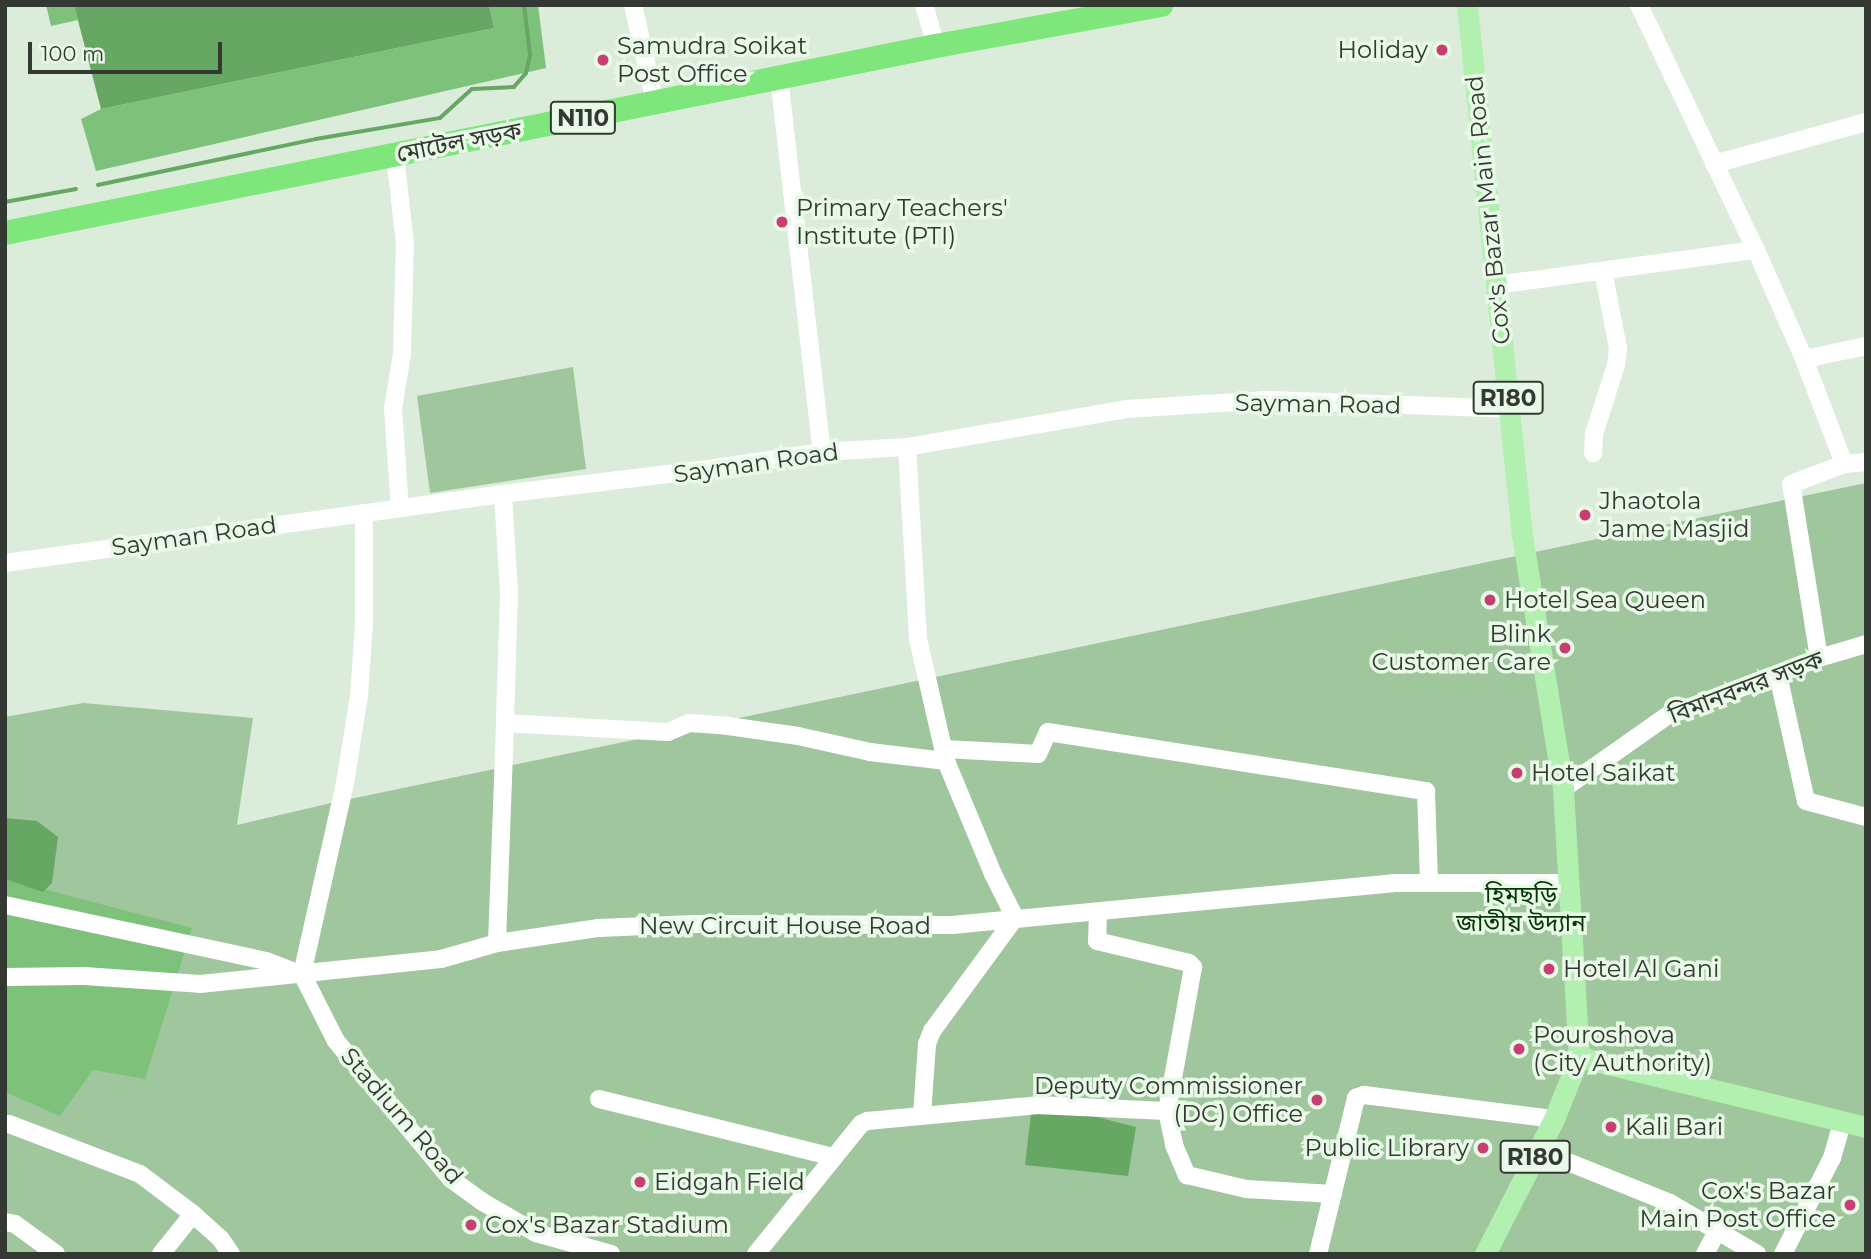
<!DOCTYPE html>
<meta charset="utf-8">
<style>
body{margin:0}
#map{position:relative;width:1871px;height:1259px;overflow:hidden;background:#dbecda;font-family:Montserrat,"Noto Sans Bengali",sans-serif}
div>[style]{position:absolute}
.green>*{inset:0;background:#9fc69c}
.forest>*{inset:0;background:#7ec17b}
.water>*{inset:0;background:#66a763}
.stream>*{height:3.5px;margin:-1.75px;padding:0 1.75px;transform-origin:1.75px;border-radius:1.75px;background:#66a763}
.minor>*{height:18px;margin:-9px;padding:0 9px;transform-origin:9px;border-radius:9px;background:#fff}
.major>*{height:21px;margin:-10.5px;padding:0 10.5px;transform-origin:10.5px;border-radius:10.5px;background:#b2f0b0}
.highway>*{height:24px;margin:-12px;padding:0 12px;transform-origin:12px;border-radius:12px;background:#7fe67b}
.dots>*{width:19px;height:19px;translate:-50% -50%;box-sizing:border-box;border:4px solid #e8f9e7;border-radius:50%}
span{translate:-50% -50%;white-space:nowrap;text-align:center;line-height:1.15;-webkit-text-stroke:7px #e8f9e7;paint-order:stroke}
.shield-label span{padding:2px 5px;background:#e8f9e7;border:2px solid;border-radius:5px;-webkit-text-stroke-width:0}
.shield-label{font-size:23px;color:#333932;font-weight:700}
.poi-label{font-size:24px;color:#333932}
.left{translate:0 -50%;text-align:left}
.right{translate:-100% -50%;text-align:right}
.street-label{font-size:24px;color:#333932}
.park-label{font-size:24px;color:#043505}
.frame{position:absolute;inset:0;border:7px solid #333932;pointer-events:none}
.scale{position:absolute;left:28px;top:42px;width:194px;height:32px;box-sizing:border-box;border:4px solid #333932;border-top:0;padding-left:9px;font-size:21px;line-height:24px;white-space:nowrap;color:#333932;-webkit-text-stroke:5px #e8f9e7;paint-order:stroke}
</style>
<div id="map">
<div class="green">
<div style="clip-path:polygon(573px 367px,586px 469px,430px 493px,417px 396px)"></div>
<div style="clip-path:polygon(1866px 483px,1866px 1254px,5px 1254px,5px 717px,83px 703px,253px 718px,237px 825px,331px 803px)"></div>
</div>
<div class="forest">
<div style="clip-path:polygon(46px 5px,74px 5px,78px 20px,51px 26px)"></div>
<div style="clip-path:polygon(489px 5px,538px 5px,546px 68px,96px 171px,81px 119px,101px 109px,494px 28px)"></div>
<div style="clip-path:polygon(5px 879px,192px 928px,145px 1079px,93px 1070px,60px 1116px,5px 1092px)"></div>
</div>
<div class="water">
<div style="clip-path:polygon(74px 5px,489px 5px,494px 28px,101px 109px)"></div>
<div style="clip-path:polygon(5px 818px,37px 821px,58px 837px,52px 883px,43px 892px,5px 879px)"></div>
<div style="clip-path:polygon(1031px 1114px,1093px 1116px,1136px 1127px,1128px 1176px,1025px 1165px)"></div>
</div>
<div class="stream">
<div style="left:98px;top:185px;width:223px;rotate:-11.9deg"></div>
<div style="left:316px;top:139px;width:126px;rotate:-9.6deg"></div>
<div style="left:440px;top:118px;width:43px;rotate:-42.2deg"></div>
<div style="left:472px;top:89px;width:42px;rotate:-2.7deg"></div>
<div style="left:514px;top:87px;width:18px;rotate:-49deg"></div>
<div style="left:526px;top:73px;width:18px;rotate:-77deg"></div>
<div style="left:530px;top:55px;width:50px;rotate:-96.8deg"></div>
<div style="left:5px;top:202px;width:72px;rotate:-10.4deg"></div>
</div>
<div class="minor">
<div style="left:633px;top:5px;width:100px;rotate:77.3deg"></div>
<div style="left:924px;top:5px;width:43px;rotate:73.7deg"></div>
<div style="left:1639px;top:5px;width:272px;rotate:64.5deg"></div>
<div style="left:1756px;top:250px;width:119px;rotate:66.2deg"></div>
<div style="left:1804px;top:359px;width:112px;rotate:69.1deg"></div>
<div style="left:779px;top:77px;width:377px;rotate:83.5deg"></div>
<div style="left:395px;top:155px;width:90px;rotate:83.6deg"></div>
<div style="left:405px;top:244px;width:110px;rotate:91.6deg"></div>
<div style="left:402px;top:354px;width:56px;rotate:99.3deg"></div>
<div style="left:393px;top:409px;width:99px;rotate:86deg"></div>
<div style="left:1714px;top:164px;width:158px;rotate:-15.4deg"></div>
<div style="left:1496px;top:285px;width:262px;rotate:-7.7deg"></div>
<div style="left:1804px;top:359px;width:63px;rotate:-11.8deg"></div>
<div style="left:907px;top:447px;width:192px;rotate:86.7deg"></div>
<div style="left:918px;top:639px;width:125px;rotate:77.1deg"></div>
<div style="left:946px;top:761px;width:122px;rotate:67.4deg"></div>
<div style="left:993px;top:874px;width:49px;rotate:63.4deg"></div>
<div style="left:1015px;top:918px;width:140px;rotate:126.3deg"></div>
<div style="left:932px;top:1031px;width:14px;rotate:111deg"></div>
<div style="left:927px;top:1044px;width:71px;rotate:94deg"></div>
<div style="left:1593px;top:453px;width:19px;rotate:-87deg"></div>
<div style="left:1594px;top:434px;width:72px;rotate:-72.3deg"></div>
<div style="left:1616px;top:365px;width:17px;rotate:-83deg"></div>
<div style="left:1618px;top:348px;width:78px;rotate:-101deg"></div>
<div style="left:503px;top:494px;width:99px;rotate:86.5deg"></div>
<div style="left:509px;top:593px;width:130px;rotate:91.8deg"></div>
<div style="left:5px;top:563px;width:503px;rotate:-7.89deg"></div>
<div style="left:503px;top:494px;width:208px;rotate:-6.9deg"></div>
<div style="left:709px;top:469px;width:114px;rotate:-8.6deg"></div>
<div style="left:822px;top:452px;width:85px;rotate:-3.4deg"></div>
<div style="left:907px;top:447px;width:223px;rotate:-9.8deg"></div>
<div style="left:1127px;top:409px;width:140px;rotate:-3.7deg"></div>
<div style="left:1267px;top:400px;width:242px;rotate:2.1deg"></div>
<div style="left:1819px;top:658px;width:176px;rotate:-99.1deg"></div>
<div style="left:1791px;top:484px;width:57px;rotate:-20.7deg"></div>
<div style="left:1844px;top:464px;width:22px;rotate:-5deg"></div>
<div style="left:1778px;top:675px;width:129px;rotate:77.5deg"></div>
<div style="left:1806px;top:801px;width:62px;rotate:14.9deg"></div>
<div style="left:944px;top:749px;width:94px;rotate:3deg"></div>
<div style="left:1038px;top:754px;width:24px;rotate:-66deg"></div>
<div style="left:1048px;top:732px;width:383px;rotate:8.9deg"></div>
<div style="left:1426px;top:791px;width:92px;rotate:88.1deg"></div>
<div style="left:1563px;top:789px;width:127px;rotate:-35.1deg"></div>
<div style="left:1667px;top:716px;width:163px;rotate:-20.9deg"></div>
<div style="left:1819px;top:658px;width:49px;rotate:-16.6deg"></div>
<div style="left:5px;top:905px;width:267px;rotate:12.1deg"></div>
<div style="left:266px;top:961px;width:34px;rotate:21deg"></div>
<div style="left:1098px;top:913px;width:28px;rotate:92deg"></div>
<div style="left:1097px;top:941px;width:95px;rotate:13.4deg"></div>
<div style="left:1189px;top:963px;width:6px;rotate:45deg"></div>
<div style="left:1193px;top:967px;width:146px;rotate:100.2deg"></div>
<div style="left:1167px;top:1111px;width:35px;rotate:78deg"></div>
<div style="left:1174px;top:1145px;width:33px;rotate:67deg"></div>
<div style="left:1187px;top:1175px;width:61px;rotate:13.3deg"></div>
<div style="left:1246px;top:1189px;width:87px;rotate:3.3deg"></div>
<div style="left:497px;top:943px;width:220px;rotate:-87.9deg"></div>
<div style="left:505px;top:723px;width:163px;rotate:3.2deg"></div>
<div style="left:668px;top:732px;width:23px;rotate:-23deg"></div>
<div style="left:689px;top:723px;width:39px;rotate:4deg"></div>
<div style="left:728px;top:726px;width:71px;rotate:8.1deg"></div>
<div style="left:798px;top:736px;width:74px;rotate:12.5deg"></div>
<div style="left:870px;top:752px;width:77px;rotate:6.8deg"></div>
<div style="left:302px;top:974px;width:196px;rotate:-77.3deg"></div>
<div style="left:345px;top:783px;width:88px;rotate:-80.9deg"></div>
<div style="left:359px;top:696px;width:74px;rotate:-86.1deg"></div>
<div style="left:364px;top:622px;width:109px;rotate:-90deg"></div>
<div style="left:302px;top:974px;width:75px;rotate:63.1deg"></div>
<div style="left:336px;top:1041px;width:180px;rotate:50.2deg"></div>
<div style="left:451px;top:1179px;width:37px;rotate:36deg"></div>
<div style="left:481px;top:1201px;width:64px;rotate:30.2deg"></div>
<div style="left:536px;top:1233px;width:78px;rotate:15.6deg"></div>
<div style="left:5px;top:977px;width:79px;rotate:-0.7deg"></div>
<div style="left:84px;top:976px;width:116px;rotate:3.9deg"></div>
<div style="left:200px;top:984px;width:242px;rotate:-5.9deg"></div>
<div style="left:441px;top:959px;width:58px;rotate:-15.9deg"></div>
<div style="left:497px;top:943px;width:103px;rotate:-8.4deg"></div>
<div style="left:599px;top:928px;width:95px;rotate:-2.4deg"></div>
<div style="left:694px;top:924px;width:258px;rotate:0.2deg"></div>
<div style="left:952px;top:925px;width:443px;rotate:-5.4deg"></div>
<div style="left:1393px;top:883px;width:176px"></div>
<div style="left:599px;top:1099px;width:242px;rotate:13.9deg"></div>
<div style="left:9px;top:1124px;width:140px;rotate:20.9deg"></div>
<div style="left:140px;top:1174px;width:66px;rotate:37deg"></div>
<div style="left:193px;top:1214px;width:36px;rotate:42deg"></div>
<div style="left:220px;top:1238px;width:19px;rotate:55deg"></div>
<div style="left:1538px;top:1150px;width:142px;rotate:21.9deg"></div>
<div style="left:1670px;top:1203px;width:101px;rotate:30.4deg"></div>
<div style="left:5px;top:1222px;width:10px;rotate:11deg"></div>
<div style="left:15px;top:1224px;width:51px;rotate:36.2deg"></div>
<div style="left:161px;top:1254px;width:51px;rotate:-51.3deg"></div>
<div style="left:756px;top:1254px;width:167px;rotate:-51.1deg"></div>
<div style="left:861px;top:1124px;width:7px;rotate:-27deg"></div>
<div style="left:867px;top:1121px;width:172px;rotate:-5.3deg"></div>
<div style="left:1038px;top:1105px;width:129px;rotate:2.7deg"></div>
<div style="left:1318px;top:1254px;width:161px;rotate:-76.3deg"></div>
<div style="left:1356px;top:1098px;width:9px;rotate:-21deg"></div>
<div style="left:1364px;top:1095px;width:192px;rotate:7.2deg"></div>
<div style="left:1705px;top:1254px;width:26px;rotate:-62deg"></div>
<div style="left:1783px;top:1254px;width:108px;rotate:-63deg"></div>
<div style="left:1832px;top:1158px;width:37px;rotate:-74deg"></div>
</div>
<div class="major">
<div style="left:1467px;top:5px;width:533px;rotate:84.08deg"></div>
<div style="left:1522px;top:535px;width:257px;rotate:80.8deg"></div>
<div style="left:1563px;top:789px;width:268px;rotate:86.6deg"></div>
<div style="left:1579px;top:1057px;width:67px;rotate:112deg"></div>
<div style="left:1554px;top:1119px;width:152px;rotate:117.1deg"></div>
<div style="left:1579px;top:1057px;width:295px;rotate:13.7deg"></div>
</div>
<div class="highway">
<div style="left:5px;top:233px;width:950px;rotate:-11.36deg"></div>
<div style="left:936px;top:46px;width:229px;rotate:-10.3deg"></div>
</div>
<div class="dots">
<div style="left:1442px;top:50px;background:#c83d72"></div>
<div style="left:603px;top:60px;background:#c83d72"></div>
<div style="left:782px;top:222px;background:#c83d72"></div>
<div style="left:1585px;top:515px;background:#c83d72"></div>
<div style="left:1490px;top:600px;background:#c83d72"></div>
<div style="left:1565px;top:648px;background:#c83d72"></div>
<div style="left:1517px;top:773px;background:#c83d72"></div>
<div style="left:1549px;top:969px;background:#c83d72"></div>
<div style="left:1519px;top:1049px;background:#c83d72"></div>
<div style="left:1317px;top:1100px;background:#c83d72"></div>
<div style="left:1611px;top:1127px;background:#c83d72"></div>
<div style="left:1483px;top:1148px;background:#c83d72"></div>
<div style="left:640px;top:1182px;background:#c83d72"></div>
<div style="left:1850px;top:1205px;background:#c83d72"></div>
<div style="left:471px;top:1225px;background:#c83d72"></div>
</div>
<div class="shield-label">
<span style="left:583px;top:118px">N110</span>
<span style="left:1508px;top:398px">R180</span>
<span style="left:1535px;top:1157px">R180</span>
</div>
<div class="poi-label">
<span class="left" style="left:617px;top:60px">Samudra Soikat<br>Post Office</span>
<span class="right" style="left:1428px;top:50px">Holiday</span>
<span class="left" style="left:796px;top:222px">Primary Teachers'<br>Institute (PTI)</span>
<span class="left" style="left:1599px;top:515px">Jhaotola<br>Jame Masjid</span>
<span class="left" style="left:1504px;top:600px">Hotel Sea Queen</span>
<span class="right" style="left:1551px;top:648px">Blink<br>Customer Care</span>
<span class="left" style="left:1531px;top:773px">Hotel Saikat</span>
<span class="left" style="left:1563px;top:969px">Hotel Al Gani</span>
<span class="left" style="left:1533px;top:1049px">Pouroshova<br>(City Authority)</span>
<span class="right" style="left:1303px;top:1100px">Deputy Commissioner<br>(DC) Office</span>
<span class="left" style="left:1625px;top:1127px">Kali Bari</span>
<span class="right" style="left:1469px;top:1148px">Public Library</span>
<span class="left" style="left:654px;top:1182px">Eidgah Field</span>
<span class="right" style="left:1836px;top:1205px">Cox's Bazar<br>Main Post Office</span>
<span class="left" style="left:485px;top:1225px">Cox's Bazar Stadium</span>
</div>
<div class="street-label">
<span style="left:459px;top:142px;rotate:-11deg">মোটেল সড়ক</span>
<span style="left:1488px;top:210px;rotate:-96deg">Cox's Bazar Main Road</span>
<span style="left:1318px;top:404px;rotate:1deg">Sayman Road</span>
<span style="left:756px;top:463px;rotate:-8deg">Sayman Road</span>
<span style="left:194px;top:536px;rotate:-8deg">Sayman Road</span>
<span style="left:1746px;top:687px;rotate:-21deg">বিমানবন্দর সড়ক</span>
<span style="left:785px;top:926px">New Circuit House Road</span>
<span style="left:402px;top:1116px;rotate:49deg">Stadium Road</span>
</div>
<div class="park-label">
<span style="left:1521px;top:909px">হিমছড়ি<br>জাতীয় উদ্যান</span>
</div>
<div class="frame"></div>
<div class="scale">100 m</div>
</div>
